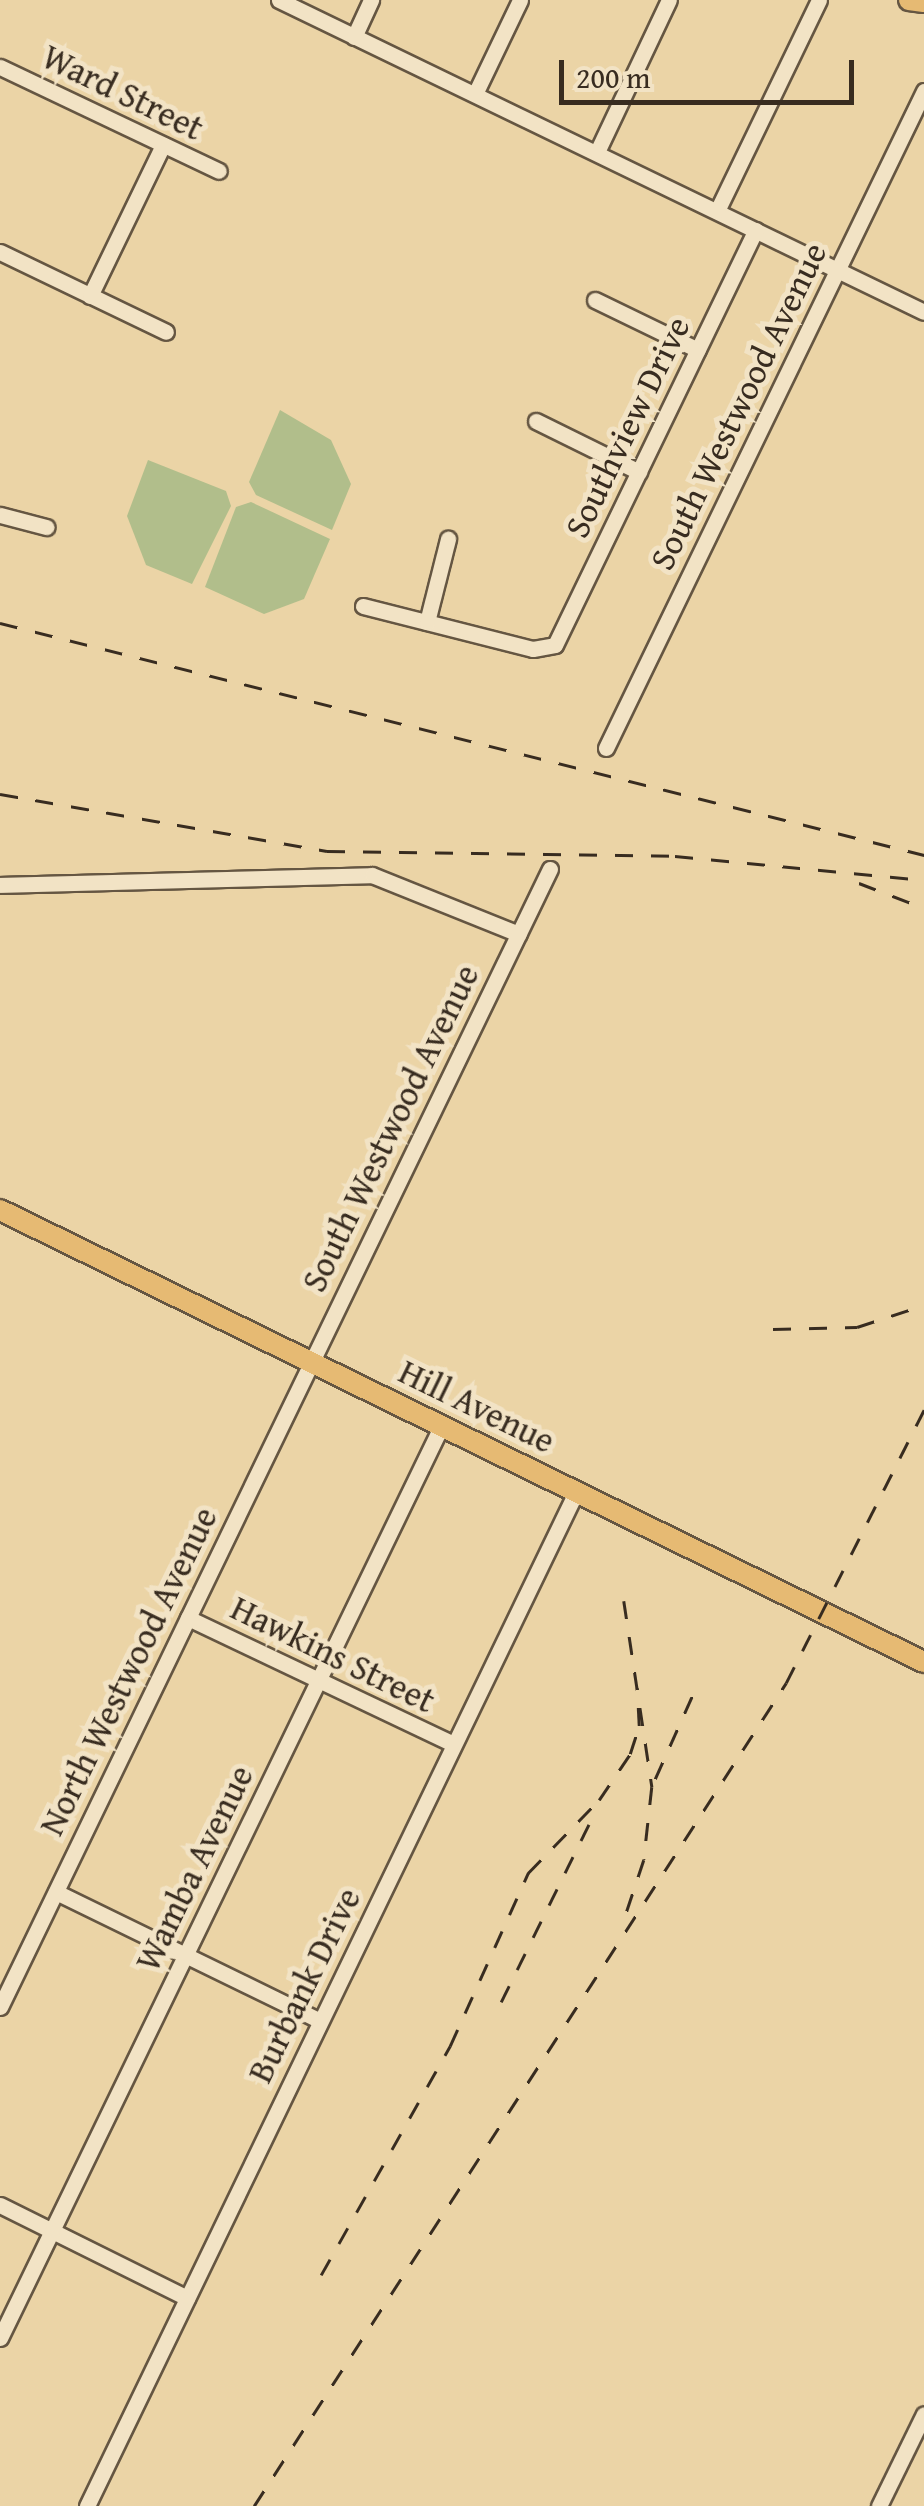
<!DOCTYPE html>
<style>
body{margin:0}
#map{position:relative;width:924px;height:2506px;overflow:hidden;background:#ebd4a6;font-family:"Gentium Book Plus",serif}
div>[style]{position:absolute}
.green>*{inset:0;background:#b1be8b}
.roads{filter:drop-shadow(2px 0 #655642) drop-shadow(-2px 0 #655642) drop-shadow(0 2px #655642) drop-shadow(0 -2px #655642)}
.minor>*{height:15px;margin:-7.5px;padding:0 7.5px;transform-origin:7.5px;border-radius:7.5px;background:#f2e3c5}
.major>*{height:20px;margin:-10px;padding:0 10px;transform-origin:10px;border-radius:10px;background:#e6ba73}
.rail>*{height:2.5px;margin-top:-1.25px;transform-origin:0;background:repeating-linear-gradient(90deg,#382c20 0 18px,transparent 0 36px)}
span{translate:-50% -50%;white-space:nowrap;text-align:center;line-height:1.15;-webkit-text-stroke:10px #f2e3c5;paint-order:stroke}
.street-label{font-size:35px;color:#382c20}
.scale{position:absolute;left:559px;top:60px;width:295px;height:45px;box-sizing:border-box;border:5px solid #382c20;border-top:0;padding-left:12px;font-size:30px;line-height:35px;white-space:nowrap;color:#382c20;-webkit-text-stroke:8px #f2e3c5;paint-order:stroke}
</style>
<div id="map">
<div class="green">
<div style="clip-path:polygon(280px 410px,331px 440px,351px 484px,332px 530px,256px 495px,249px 482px)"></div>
<div style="clip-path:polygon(148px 460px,226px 491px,231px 506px,192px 584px,146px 565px,127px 516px)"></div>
<div style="clip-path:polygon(251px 502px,330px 539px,304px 599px,264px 614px,205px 587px,236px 507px)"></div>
</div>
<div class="roads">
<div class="minor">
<div style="left:279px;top:0;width:716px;rotate:25.81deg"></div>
<div style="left:354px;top:37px;width:41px;rotate:-65.3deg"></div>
<div style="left:0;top:67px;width:242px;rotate:25.4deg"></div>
<div style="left:475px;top:94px;width:104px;rotate:-64.4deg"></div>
<div style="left:597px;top:152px;width:168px;rotate:-64.7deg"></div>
<div style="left:717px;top:211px;width:234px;rotate:-64.2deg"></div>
<div style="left:0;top:252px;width:184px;rotate:25.7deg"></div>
<div style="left:90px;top:296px;width:168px;rotate:-64.2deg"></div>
<div style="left:595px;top:300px;width:114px;rotate:25.9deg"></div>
<div style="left:536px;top:421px;width:115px;rotate:26.3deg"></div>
<div style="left:0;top:515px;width:48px;rotate:14.6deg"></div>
<div style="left:363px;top:606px;width:175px;rotate:14.2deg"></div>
<div style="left:533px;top:649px;width:22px;rotate:-10deg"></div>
<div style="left:555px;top:645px;width:461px;rotate:-64.2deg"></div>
<div style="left:427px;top:622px;width:86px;rotate:-75.8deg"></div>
<div style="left:606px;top:748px;width:730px;rotate:-64.17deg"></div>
<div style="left:0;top:885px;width:372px;rotate:-1.5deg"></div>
<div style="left:372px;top:875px;width:158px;rotate:21.9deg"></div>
<div style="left:188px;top:1618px;width:293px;rotate:25.4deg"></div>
<div style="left:56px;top:1892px;width:294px;rotate:26deg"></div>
<div style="left:0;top:2007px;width:1264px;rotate:-64.21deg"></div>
<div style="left:0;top:2205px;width:209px;rotate:26.4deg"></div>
<div style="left:0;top:2338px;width:1014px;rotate:-64.17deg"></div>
<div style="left:87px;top:2506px;width:1126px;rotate:-64.25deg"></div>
<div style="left:879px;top:2506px;width:102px;rotate:-63.9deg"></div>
</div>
<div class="major">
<div style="left:909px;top:0;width:15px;rotate:8deg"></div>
<div style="left:0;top:1210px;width:1029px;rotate:26.07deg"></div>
</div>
</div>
<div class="rail">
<div style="left:0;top:623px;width:953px;rotate:14.09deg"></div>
<div style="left:0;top:794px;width:332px;rotate:9.9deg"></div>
<div style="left:327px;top:851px;width:348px;rotate:0.8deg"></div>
<div style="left:675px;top:856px;width:250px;rotate:5.5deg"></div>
<div style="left:859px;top:883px;width:70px;rotate:21deg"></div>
<div style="left:773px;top:1329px;width:84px;rotate:-1.4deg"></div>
<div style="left:857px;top:1327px;width:71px;rotate:-18.2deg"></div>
<div style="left:624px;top:1601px;width:188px;rotate:81.4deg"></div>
<div style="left:652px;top:1787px;width:73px;rotate:96.3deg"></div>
<div style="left:644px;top:1860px;width:57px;rotate:108.4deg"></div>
<div style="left:655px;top:1779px;width:95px;rotate:-65.9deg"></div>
<div style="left:501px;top:2002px;width:208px;rotate:-63.7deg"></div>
<div style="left:321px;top:2275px;width:263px;rotate:-60.6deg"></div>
<div style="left:450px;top:2046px;width:190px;rotate:-65.7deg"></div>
<div style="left:528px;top:1873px;width:102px;rotate:-45.8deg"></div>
<div style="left:599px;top:1800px;width:55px;rotate:-56deg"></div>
<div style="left:630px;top:1754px;width:29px;rotate:-72deg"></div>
<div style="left:639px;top:1726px;width:38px;rotate:-93deg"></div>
<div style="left:254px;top:2506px;width:980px;rotate:-57.12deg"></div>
<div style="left:786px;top:1683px;width:306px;rotate:-63.2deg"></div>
</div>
<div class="street-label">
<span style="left:123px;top:92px;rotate:26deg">Ward Street</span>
<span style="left:738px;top:406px;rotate:-64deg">South Westwood Avenue</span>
<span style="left:627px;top:427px;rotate:-64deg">Southview Drive</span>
<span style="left:390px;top:1128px;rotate:-64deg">South Westwood Avenue</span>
<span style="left:477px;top:1406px;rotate:26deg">Hill Avenue</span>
<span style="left:333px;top:1654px;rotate:26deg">Hawkins Street</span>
<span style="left:128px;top:1671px;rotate:-64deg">North Westwood Avenue</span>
<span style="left:194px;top:1868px;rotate:-64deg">Wamba Avenue</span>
<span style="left:304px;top:1985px;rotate:-64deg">Burbank Drive</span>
</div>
<div class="scale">200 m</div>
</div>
